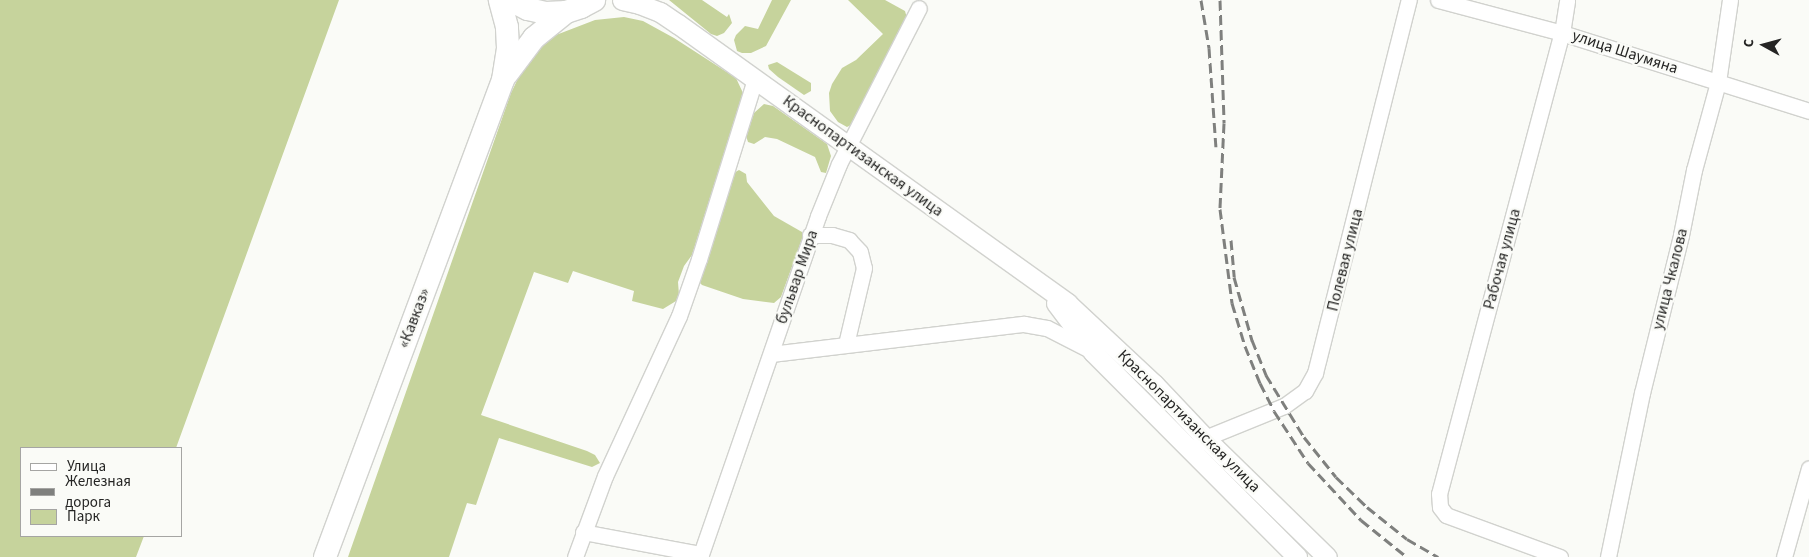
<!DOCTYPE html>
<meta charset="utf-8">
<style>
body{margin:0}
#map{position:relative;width:1809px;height:557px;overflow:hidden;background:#fafbf7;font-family:"Source Sans 3",sans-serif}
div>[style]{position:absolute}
.green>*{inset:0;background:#c6d39c}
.roads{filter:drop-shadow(1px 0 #d1d2ce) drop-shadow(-1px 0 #d1d2ce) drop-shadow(0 1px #d1d2ce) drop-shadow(0 -1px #d1d2ce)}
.minor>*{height:15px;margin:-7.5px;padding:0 7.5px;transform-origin:7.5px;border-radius:7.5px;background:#fff}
.major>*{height:19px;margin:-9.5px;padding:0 9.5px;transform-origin:9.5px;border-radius:9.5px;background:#fff}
.highway>*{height:22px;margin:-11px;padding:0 11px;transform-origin:11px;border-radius:11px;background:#fff}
.rail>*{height:3px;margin-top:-1.5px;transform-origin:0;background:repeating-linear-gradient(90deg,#7f807e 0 10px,transparent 0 15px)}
span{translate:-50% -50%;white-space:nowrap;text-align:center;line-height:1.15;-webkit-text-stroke:4.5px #fafbf7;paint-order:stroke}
.street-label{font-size:16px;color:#252524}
.legend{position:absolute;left:20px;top:447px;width:162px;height:90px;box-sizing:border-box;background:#fafbf7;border:1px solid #a5a5a3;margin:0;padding:6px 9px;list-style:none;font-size:15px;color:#252524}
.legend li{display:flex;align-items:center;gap:10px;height:25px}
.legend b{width:25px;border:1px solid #a5a5a3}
.north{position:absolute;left:1739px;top:20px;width:50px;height:50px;-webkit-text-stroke:4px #fafbf7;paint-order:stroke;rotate:277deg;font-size:14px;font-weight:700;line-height:20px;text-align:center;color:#252524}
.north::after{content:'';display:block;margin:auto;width:18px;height:22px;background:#252524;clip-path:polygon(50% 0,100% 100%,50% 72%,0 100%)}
</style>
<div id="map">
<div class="green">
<div style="clip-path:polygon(0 0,339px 0,176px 448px,21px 448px,21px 536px,144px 536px,136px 557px,0 557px)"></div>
<div style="clip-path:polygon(669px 0,702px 0,727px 17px,729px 14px,732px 23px,724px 33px,717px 36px,711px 34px)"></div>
<div style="clip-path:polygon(772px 0,791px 0,766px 46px,751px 53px,742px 53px,737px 51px,734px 40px,736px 35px,745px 26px,758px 29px)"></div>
<div style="clip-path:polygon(848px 0,885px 0,905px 11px,907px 18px,851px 125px,847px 127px,838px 122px,830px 111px,829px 93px,832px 84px,842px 68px,856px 60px,883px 34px)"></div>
<div style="clip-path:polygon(624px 17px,643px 21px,674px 38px,736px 78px,743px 93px,692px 255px,684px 266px,678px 282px,679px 295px,676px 301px,663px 309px,632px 301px,634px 291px,573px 271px,568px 283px,534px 272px,481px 415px,587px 451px,595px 455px,600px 463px,592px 467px,499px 438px,476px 505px,467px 503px,449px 557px,348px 557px,511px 93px,524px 66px,538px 50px,556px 35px,595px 20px)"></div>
<div style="clip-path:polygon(777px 62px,811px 83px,811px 91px,804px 95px,778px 77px,769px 69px,768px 65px)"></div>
<div style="clip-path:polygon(764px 104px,773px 106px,827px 144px,831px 156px,826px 173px,821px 172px,815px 157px,777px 139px,765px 137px,754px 144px,748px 142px,746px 136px,754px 113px)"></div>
<div style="clip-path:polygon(739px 170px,746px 174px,747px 182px,774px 216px,802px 232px,802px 239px,781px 297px,774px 303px,743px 299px,702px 285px,698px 281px,732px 174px)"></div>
<div style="clip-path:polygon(1134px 375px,1191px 433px,1190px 436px,1187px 437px,1132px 379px)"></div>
</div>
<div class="roads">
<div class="minor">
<div style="left:1438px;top:0;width:128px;rotate:14.9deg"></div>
<div style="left:1562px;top:33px;width:259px;rotate:17.5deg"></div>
<div style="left:810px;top:235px;width:22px"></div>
<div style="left:832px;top:235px;width:18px;rotate:16deg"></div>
<div style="left:849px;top:240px;width:16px;rotate:47deg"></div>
<div style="left:860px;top:252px;width:16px;rotate:76deg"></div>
<div style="left:864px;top:268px;width:78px;rotate:103.3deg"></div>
<div style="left:771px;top:354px;width:255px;rotate:-6.8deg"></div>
<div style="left:1024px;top:324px;width:23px;rotate:10deg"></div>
<div style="left:1047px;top:328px;width:51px;rotate:27.1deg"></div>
<div style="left:1198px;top:445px;width:10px;rotate:-45deg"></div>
<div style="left:1205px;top:438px;width:85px;rotate:-22.1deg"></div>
<div style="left:1284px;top:406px;width:26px;rotate:-36deg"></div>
<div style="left:1305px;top:391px;width:21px;rotate:-61deg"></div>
<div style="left:1315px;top:373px;width:385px;rotate:-75.9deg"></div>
<div style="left:583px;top:532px;width:120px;rotate:10.6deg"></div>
<div style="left:575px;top:557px;width:86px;rotate:-69.7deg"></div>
<div style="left:605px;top:476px;width:176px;rotate:-65.2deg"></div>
<div style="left:679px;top:316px;width:60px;rotate:-70.7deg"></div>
<div style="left:699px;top:259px;width:189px;rotate:-72.7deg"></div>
<div style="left:700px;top:557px;width:361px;rotate:-70.9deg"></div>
<div style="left:818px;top:216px;width:56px;rotate:-68deg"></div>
<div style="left:839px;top:164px;width:175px;rotate:-62.9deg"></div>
<div style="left:1560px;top:557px;width:121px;rotate:-159.8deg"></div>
<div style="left:1446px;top:515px;width:10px;rotate:-127deg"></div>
<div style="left:1440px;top:507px;width:13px;rotate:-94deg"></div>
<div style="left:1439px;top:494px;width:477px;rotate:-75.1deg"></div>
<div style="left:1562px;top:33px;width:33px;rotate:-81deg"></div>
<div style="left:1608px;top:557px;width:167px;rotate:-78.3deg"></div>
<div style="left:1642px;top:393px;width:163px;rotate:-76.1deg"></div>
<div style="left:1681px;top:235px;width:66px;rotate:-78.7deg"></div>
<div style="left:1694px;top:170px;width:91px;rotate:-74.7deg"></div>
<div style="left:1718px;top:82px;width:83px;rotate:-81.7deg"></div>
<div style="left:1784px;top:557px;width:92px;rotate:-74.3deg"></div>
</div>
<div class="major">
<div style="left:622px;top:0;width:17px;rotate:13deg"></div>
<div style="left:639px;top:4px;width:22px;rotate:21deg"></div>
<div style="left:660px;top:12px;width:22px;rotate:34deg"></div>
<div style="left:678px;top:24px;width:479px;rotate:35.6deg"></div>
<div style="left:1067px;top:303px;width:119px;rotate:43deg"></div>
<div style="left:1154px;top:384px;width:74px;rotate:46.6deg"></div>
<div style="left:1205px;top:438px;width:170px;rotate:44.3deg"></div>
<div style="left:1056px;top:303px;width:61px;rotate:52.9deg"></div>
<div style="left:1093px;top:352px;width:289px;rotate:45.1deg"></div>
</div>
<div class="highway">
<div style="left:510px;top:0;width:20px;rotate:27deg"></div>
<div style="left:528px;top:9px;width:18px;rotate:13deg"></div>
<div style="left:546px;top:13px;width:20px;rotate:-3deg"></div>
<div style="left:566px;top:12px;width:16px;rotate:-18deg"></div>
<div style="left:581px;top:7px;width:15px;rotate:-28deg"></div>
<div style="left:507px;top:74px;width:45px;rotate:-53.1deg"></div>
<div style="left:534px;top:38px;width:41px;rotate:-39.1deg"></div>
<div style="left:325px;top:557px;width:509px;rotate:-69.54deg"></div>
<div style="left:503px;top:80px;width:32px;rotate:-81deg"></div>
<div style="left:508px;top:48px;width:21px;rotate:-93deg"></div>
<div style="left:507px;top:27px;width:28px;rotate:-105deg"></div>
</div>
</div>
<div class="rail">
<div style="left:1201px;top:0;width:49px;rotate:80.5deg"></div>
<div style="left:1209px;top:48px;width:99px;rotate:86deg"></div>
<div style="left:1220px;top:0;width:123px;rotate:88.1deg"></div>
<div style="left:1224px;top:123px;width:86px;rotate:92.7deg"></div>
<div style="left:1220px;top:209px;width:95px;rotate:82.7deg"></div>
<div style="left:1232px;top:303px;width:45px;rotate:73.2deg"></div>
<div style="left:1245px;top:346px;width:40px;rotate:68deg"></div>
<div style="left:1260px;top:383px;width:31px;rotate:63deg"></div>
<div style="left:1274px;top:411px;width:62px;rotate:56.8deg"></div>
<div style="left:1308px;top:463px;width:78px;rotate:47.1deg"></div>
<div style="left:1361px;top:520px;width:59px;rotate:38.8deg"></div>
<div style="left:1231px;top:240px;width:37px;rotate:85deg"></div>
<div style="left:1234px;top:277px;width:66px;rotate:74.1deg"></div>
<div style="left:1252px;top:340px;width:38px;rotate:68deg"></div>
<div style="left:1266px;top:375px;width:73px;rotate:58.5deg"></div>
<div style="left:1304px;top:437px;width:51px;rotate:51.3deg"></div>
<div style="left:1336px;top:477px;width:43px;rotate:44.1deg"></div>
<div style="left:1367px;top:507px;width:51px;rotate:38.7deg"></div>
<div style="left:1407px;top:539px;width:36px;rotate:30deg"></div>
</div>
<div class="street-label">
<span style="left:1625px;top:52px;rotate:18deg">улица Шаумяна</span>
<span style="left:863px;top:156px;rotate:36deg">Краснопартизанская улица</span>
<span style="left:1502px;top:259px;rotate:-75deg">Рабочая улица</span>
<span style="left:1345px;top:260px;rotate:-76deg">Полевая улица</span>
<span style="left:797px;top:277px;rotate:-71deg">бульвар Мира</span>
<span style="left:1670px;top:279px;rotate:-76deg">улица Чкалова</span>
<span style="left:414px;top:318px;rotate:-69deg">«Кавказ»</span>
<span style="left:1189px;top:421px;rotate:45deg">Краснопартизанская улица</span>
</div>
<ul class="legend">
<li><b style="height:6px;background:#fff"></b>Улица</li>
<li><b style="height:6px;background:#7f807e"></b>Железная дорога</li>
<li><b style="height:14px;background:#c6d39c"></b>Парк</li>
</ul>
<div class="north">С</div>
</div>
